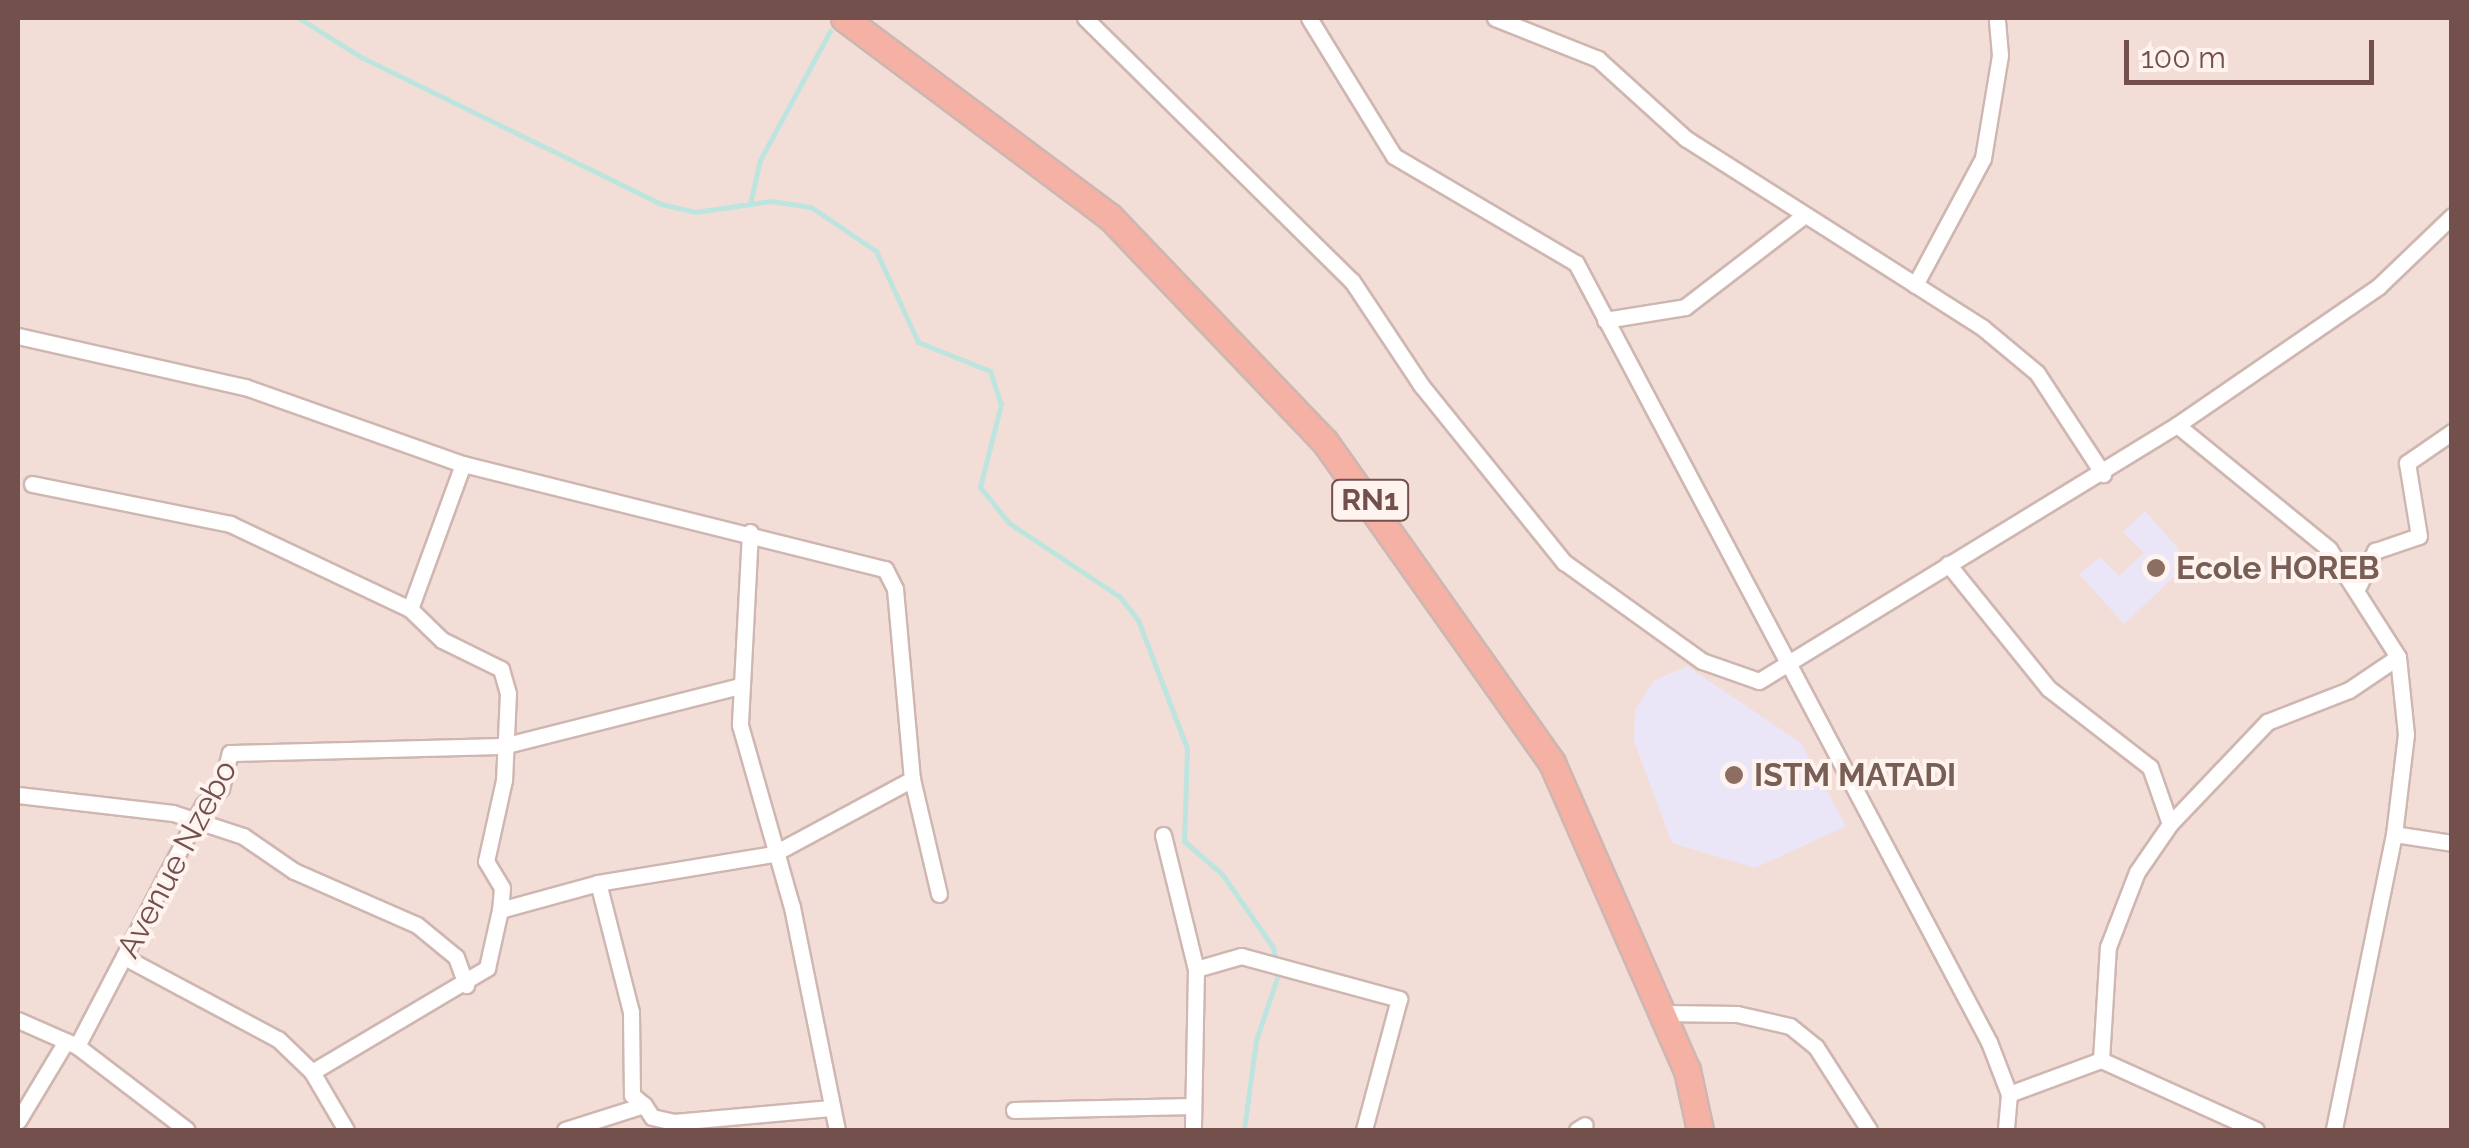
<!DOCTYPE html>
<style>
body{margin:0}
#map{position:relative;width:2469px;height:1148px;overflow:hidden;background:#fbeee8;font-family:Raleway,sans-serif}
div>[style]{position:absolute}
.residential>*{inset:0;background:#f3ded7}
.education>*{inset:0;background:#ebe5f8}
.stream>*{height:5px;margin:-2.5px;padding:0 2.5px;transform-origin:2.5px;border-radius:2.5px;background:#bde4df}
.roads{filter:drop-shadow(2px 0 #cfb6b1) drop-shadow(-2px 0 #cfb6b1) drop-shadow(0 2px #cfb6b1) drop-shadow(0 -2px #cfb6b1)}
.minor>*{height:15px;margin:-7.5px;padding:0 7.5px;transform-origin:7.5px;border-radius:7.5px;background:#fff}
.trunk>*{height:25px;margin:-12.5px;padding:0 12.5px;transform-origin:12.5px;border-radius:12.5px;background:#f4b1a4}
.dots>*{width:28px;height:28px;translate:-50% -50%;box-sizing:border-box;border:5px solid #fef3ee;border-radius:50%}
span{translate:-50% -50%;white-space:nowrap;text-align:center;line-height:1.15;-webkit-text-stroke:8px #fef3ee;paint-order:stroke}
.shield-label span{padding:2px 8px;background:#fef3ee;border:2px solid;border-radius:8px;-webkit-text-stroke-width:0}
.shield-label{font-size:30px;color:#74504d;font-weight:700}
.education-label{font-size:32px;color:#785e54;font-weight:700}
.left{translate:0 -50%;text-align:left}
.street-label{font-size:32px;color:#74504d}
.frame{position:absolute;inset:0;border:20px solid #74504d;pointer-events:none}
.scale{position:absolute;left:2124px;top:40px;width:250px;height:45px;box-sizing:border-box;border:5px solid #74504d;border-top:0;padding-left:12px;font-size:30px;line-height:35px;white-space:nowrap;color:#74504d;-webkit-text-stroke:8px #fef3ee;paint-order:stroke}
</style>
<div id="map">
<div class="residential">
<div style="clip-path:polygon(18px 18px,2451px 18px,2451px 1130px,18px 1130px)"></div>
</div>
<div class="education">
<div style="clip-path:polygon(2145px 511px,2190px 562px,2124px 624px,2079px 574px,2100px 557px,2119px 576px,2144px 553px,2123px 532px)"></div>
<div style="clip-path:polygon(1687px 666px,1801px 743px,1846px 826px,1755px 868px,1672px 843px,1634px 741px,1635px 710px,1654px 681px)"></div>
</div>
<div class="stream">
<div style="left:299px;top:18px;width:73px;rotate:32.2deg"></div>
<div style="left:361px;top:57px;width:334px;rotate:26.1deg"></div>
<div style="left:661px;top:204px;width:35px;rotate:13deg"></div>
<div style="left:695px;top:212px;width:77px;rotate:-8.2deg"></div>
<div style="left:771px;top:201px;width:40px;rotate:8.5deg"></div>
<div style="left:811px;top:207px;width:78px;rotate:34.1deg"></div>
<div style="left:876px;top:251px;width:100px;rotate:65.2deg"></div>
<div style="left:918px;top:342px;width:78px;rotate:21.9deg"></div>
<div style="left:990px;top:371px;width:35px;rotate:72deg"></div>
<div style="left:1001px;top:404px;width:86px;rotate:104.2deg"></div>
<div style="left:980px;top:487px;width:46px;rotate:51.1deg"></div>
<div style="left:1009px;top:523px;width:133px;rotate:33.7deg"></div>
<div style="left:1120px;top:597px;width:29px;rotate:52deg"></div>
<div style="left:1138px;top:620px;width:137px;rotate:69.1deg"></div>
<div style="left:1187px;top:748px;width:93px;rotate:91.8deg"></div>
<div style="left:1184px;top:841px;width:50px;rotate:41deg"></div>
<div style="left:1222px;top:874px;width:89px;rotate:55.1deg"></div>
<div style="left:1273px;top:947px;width:28px;rotate:80deg"></div>
<div style="left:1278px;top:975px;width:69px;rotate:108.7deg"></div>
<div style="left:1256px;top:1040px;width:91px;rotate:97.6deg"></div>
<div style="left:750px;top:204px;width:45px;rotate:-77.2deg"></div>
<div style="left:760px;top:160px;width:147px;rotate:-61.5deg"></div>
</div>
<div class="roads">
<div class="minor">
<div style="left:1085px;top:18px;width:375px;rotate:44.6deg"></div>
<div style="left:1352px;top:281px;width:125px;rotate:56.4deg"></div>
<div style="left:1421px;top:385px;width:228px;rotate:51.1deg"></div>
<div style="left:1564px;top:562px;width:170px;rotate:35.7deg"></div>
<div style="left:1702px;top:661px;width:60px;rotate:19.3deg"></div>
<div style="left:1759px;top:681px;width:490px;rotate:-31.5deg"></div>
<div style="left:2177px;top:425px;width:245px;rotate:-34.5deg"></div>
<div style="left:2379px;top:286px;width:101px;rotate:-43.8deg"></div>
<div style="left:1309px;top:18px;width:162px;rotate:58.4deg"></div>
<div style="left:1394px;top:156px;width:211px;rotate:30.5deg"></div>
<div style="left:1576px;top:263px;width:882px;rotate:62.07deg"></div>
<div style="left:1989px;top:1042px;width:56px;rotate:69deg"></div>
<div style="left:2009px;top:1094px;width:36px;rotate:95deg"></div>
<div style="left:1495px;top:18px;width:111px;rotate:21.7deg"></div>
<div style="left:1598px;top:59px;width:118px;rotate:42.2deg"></div>
<div style="left:1685px;top:138px;width:353px;rotate:32.5deg"></div>
<div style="left:1983px;top:328px;width:70px;rotate:39.8deg"></div>
<div style="left:2037px;top:373px;width:121px;rotate:56.8deg"></div>
<div style="left:1915px;top:285px;width:144px;rotate:-61.8deg"></div>
<div style="left:1983px;top:158px;width:104px;rotate:-80.6deg"></div>
<div style="left:2000px;top:55px;width:37px;rotate:-95deg"></div>
<div style="left:1605px;top:320px;width:81px;rotate:-9.2deg"></div>
<div style="left:1685px;top:307px;width:148px;rotate:-37.6deg"></div>
<div style="left:18px;top:336px;width:233px;rotate:12.7deg"></div>
<div style="left:245px;top:387px;width:231px;rotate:19.5deg"></div>
<div style="left:463px;top:464px;width:435px;rotate:14deg"></div>
<div style="left:885px;top:569px;width:22px;rotate:63deg"></div>
<div style="left:895px;top:589px;width:191px;rotate:84.9deg"></div>
<div style="left:912px;top:779px;width:118px;rotate:76.8deg"></div>
<div style="left:2177px;top:425px;width:196px;rotate:39.2deg"></div>
<div style="left:2329px;top:549px;width:128px;rotate:57.4deg"></div>
<div style="left:2398px;top:657px;width:77px;rotate:84.1deg"></div>
<div style="left:2406px;top:734px;width:101px;rotate:96.8deg"></div>
<div style="left:2394px;top:834px;width:302px;rotate:101.5deg"></div>
<div style="left:463px;top:464px;width:154px;rotate:110.1deg"></div>
<div style="left:410px;top:609px;width:45px;rotate:44.1deg"></div>
<div style="left:442px;top:640px;width:66px;rotate:26.2deg"></div>
<div style="left:501px;top:669px;width:25px;rotate:74deg"></div>
<div style="left:508px;top:693px;width:87px;rotate:92.6deg"></div>
<div style="left:504px;top:780px;width:83px;rotate:102.5deg"></div>
<div style="left:486px;top:861px;width:31px;rotate:59deg"></div>
<div style="left:502px;top:888px;width:22px;rotate:95deg"></div>
<div style="left:32px;top:484px;width:202px;rotate:11.4deg"></div>
<div style="left:230px;top:524px;width:199px;rotate:25.3deg"></div>
<div style="left:750px;top:532px;width:193px;rotate:93deg"></div>
<div style="left:740px;top:725px;width:189px;rotate:74.1deg"></div>
<div style="left:792px;top:907px;width:227px;rotate:78.6deg"></div>
<div style="left:1948px;top:564px;width:159px;rotate:51.1deg"></div>
<div style="left:2048px;top:688px;width:129px;rotate:37.8deg"></div>
<div style="left:2150px;top:767px;width:60px;rotate:70.7deg"></div>
<div style="left:2359px;top:585px;width:38px;rotate:-65deg"></div>
<div style="left:2375px;top:551px;width:46px;rotate:-18.8deg"></div>
<div style="left:2419px;top:536px;width:74px;rotate:-99.3deg"></div>
<div style="left:2407px;top:463px;width:55px;rotate:-34.6deg"></div>
<div style="left:18px;top:795px;width:156px;rotate:6.6deg"></div>
<div style="left:173px;top:813px;width:74px;rotate:18.2deg"></div>
<div style="left:243px;top:836px;width:62px;rotate:34.5deg"></div>
<div style="left:294px;top:871px;width:134px;rotate:23.7deg"></div>
<div style="left:417px;top:925px;width:50px;rotate:39.4deg"></div>
<div style="left:456px;top:957px;width:30px;rotate:70deg"></div>
<div style="left:2394px;top:834px;width:59px;rotate:8.8deg"></div>
<div style="left:1163px;top:835px;width:138px;rotate:76.2deg"></div>
<div style="left:1196px;top:969px;width:161px;rotate:91.1deg"></div>
<div style="left:126px;top:958px;width:172px;rotate:28.1deg"></div>
<div style="left:278px;top:1039px;width:47px;rotate:44.1deg"></div>
<div style="left:312px;top:1072px;width:67px;rotate:59.6deg"></div>
<div style="left:1196px;top:969px;width:47px;rotate:-16.1deg"></div>
<div style="left:1241px;top:956px;width:164px;rotate:15.2deg"></div>
<div style="left:1399px;top:999px;width:136px;rotate:105deg"></div>
<div style="left:1662px;top:1013px;width:75px;rotate:0.8deg"></div>
<div style="left:1737px;top:1014px;width:54px;rotate:12.8deg"></div>
<div style="left:1790px;top:1026px;width:33px;rotate:39deg"></div>
<div style="left:1816px;top:1047px;width:98px;rotate:57.4deg"></div>
<div style="left:18px;top:1020px;width:64px;rotate:23.8deg"></div>
<div style="left:77px;top:1046px;width:138px;rotate:37.4deg"></div>
<div style="left:77px;top:1046px;width:272px;rotate:-62.4deg"></div>
<div style="left:203px;top:805px;width:25px;rotate:-43deg"></div>
<div style="left:221px;top:788px;width:36px;rotate:-76deg"></div>
<div style="left:230px;top:753px;width:273px;rotate:-1.5deg"></div>
<div style="left:503px;top:746px;width:244px;rotate:-14.2deg"></div>
<div style="left:2101px;top:1060px;width:113px;rotate:-86.5deg"></div>
<div style="left:2108px;top:947px;width:80px;rotate:-68.9deg"></div>
<div style="left:2137px;top:872px;width:58px;rotate:-55.5deg"></div>
<div style="left:2170px;top:824px;width:141px;rotate:-46.4deg"></div>
<div style="left:2267px;top:722px;width:88px;rotate:-21.3deg"></div>
<div style="left:2349px;top:690px;width:59px;rotate:-34deg"></div>
<div style="left:312px;top:1072px;width:204px;rotate:-30.7deg"></div>
<div style="left:487px;top:968px;width:59px;rotate:-77.4deg"></div>
<div style="left:500px;top:910px;width:102px;rotate:-15.4deg"></div>
<div style="left:2009px;top:1094px;width:98px;rotate:-20.3deg"></div>
<div style="left:2101px;top:1060px;width:170px;rotate:24.3deg"></div>
<div style="left:644px;top:1105px;width:14px;rotate:56deg"></div>
<div style="left:652px;top:1117px;width:23px;rotate:13deg"></div>
<div style="left:674px;top:1122px;width:157px;rotate:-5.1deg"></div>
<div style="left:1014px;top:1110px;width:179px;rotate:-1.3deg"></div>
<div style="left:18px;top:1121px;width:93px;rotate:-59deg"></div>
<div style="left:565px;top:1130px;width:83px;rotate:-17.6deg"></div>
<div style="left:644px;top:1105px;width:16px;rotate:-140deg"></div>
<div style="left:632px;top:1095px;width:83px;rotate:-90.7deg"></div>
<div style="left:631px;top:1012px;width:133px;rotate:-104.3deg"></div>
<div style="left:598px;top:883px;width:177px;rotate:-9.4deg"></div>
<div style="left:773px;top:854px;width:158px;rotate:-28.3deg"></div>
<div style="left:1577px;top:1130px;width:9px;rotate:-32deg"></div>
</div>
<div class="trunk">
<div style="left:844px;top:18px;width:332px;rotate:36.8deg"></div>
<div style="left:1110px;top:217px;width:311px;rotate:46.3deg"></div>
<div style="left:1325px;top:442px;width:393px;rotate:54.7deg"></div>
<div style="left:1552px;top:763px;width:335px;rotate:66.3deg"></div>
<div style="left:1687px;top:1070px;width:61px;rotate:77.8deg"></div>
</div>
</div>
<div class="dots">
<div style="left:2156px;top:568px;background:#8d6e63"></div>
<div style="left:1734px;top:775px;background:#8d6e63"></div>
</div>
<div class="shield-label">
<span style="left:1370px;top:500px">RN1</span>
</div>
<div class="education-label">
<span class="left" style="left:2176px;top:568px">Ecole HOREB</span>
<span class="left" style="left:1754px;top:775px">ISTM MATADI</span>
</div>
<div class="street-label">
<span style="left:177px;top:859px;rotate:-62deg">Avenue Nzebo</span>
</div>
<div class="frame"></div>
<div class="scale">100 m</div>
</div>
